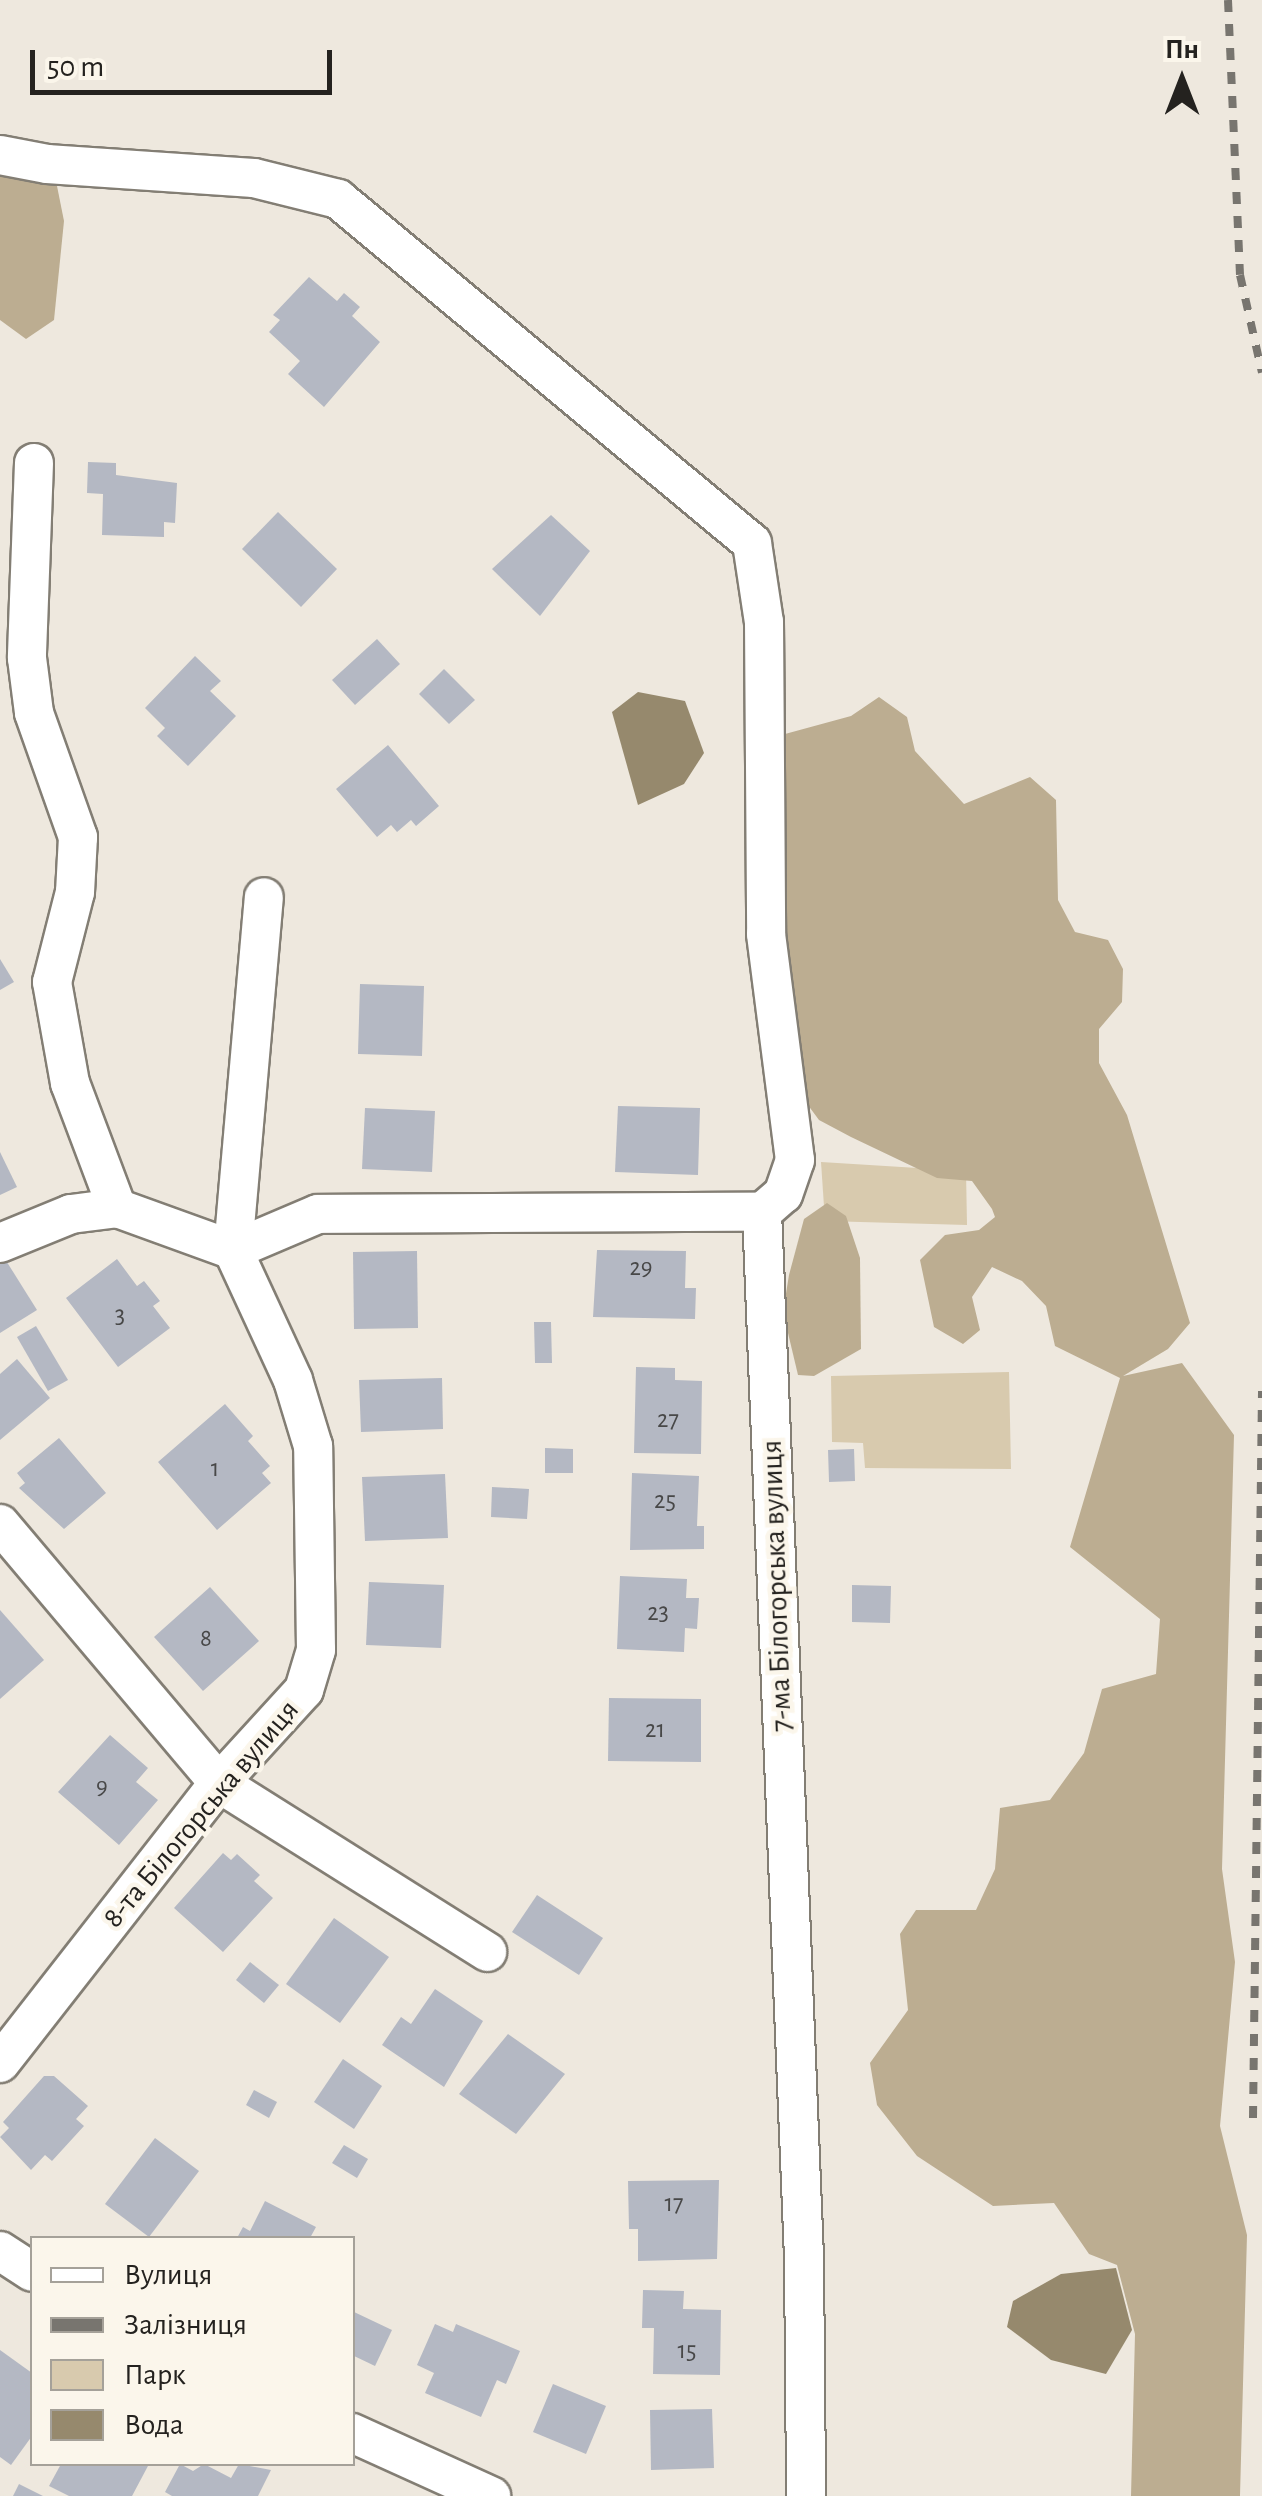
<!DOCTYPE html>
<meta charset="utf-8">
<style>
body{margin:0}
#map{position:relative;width:1262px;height:2496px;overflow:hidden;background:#eee8de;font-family:"Alegreya Sans",sans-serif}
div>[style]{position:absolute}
.green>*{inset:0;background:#d8caae}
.forest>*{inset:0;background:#bcad91}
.water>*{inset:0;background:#96896d}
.building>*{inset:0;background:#b4b8c3}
.roads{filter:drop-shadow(2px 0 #837e74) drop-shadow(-2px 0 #837e74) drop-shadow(0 2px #837e74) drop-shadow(0 -2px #837e74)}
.minor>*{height:38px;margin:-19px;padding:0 19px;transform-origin:19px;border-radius:19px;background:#fff}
.rail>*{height:8px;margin-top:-4px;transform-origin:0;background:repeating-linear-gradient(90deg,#78756f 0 12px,transparent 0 24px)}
span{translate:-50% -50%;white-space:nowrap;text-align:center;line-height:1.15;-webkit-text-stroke:9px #fbf6eb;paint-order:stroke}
.number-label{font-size:25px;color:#484848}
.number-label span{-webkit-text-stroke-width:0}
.street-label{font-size:30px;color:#24221f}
.legend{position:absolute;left:30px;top:2236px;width:325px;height:230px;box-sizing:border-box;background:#fbf6eb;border:2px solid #a5a199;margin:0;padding:12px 18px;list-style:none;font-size:30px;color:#24221f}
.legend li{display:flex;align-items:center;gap:20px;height:50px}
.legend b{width:50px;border:2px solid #a5a199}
.north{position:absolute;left:1132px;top:30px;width:100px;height:100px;-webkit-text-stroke:8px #fbf6eb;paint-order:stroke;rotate:0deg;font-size:28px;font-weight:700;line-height:40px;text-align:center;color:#24221f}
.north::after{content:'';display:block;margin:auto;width:35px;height:45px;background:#24221f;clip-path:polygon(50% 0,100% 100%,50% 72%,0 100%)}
.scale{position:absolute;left:30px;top:50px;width:302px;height:45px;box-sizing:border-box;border:5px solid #24221f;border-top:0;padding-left:12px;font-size:30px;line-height:35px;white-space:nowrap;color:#24221f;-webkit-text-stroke:8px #fbf6eb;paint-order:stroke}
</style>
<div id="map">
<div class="green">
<div style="clip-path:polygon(821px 1162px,966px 1171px,967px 1225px,825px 1221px)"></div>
<div style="clip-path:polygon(1009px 1372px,1011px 1469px,865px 1468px,863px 1443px,832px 1442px,831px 1376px)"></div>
</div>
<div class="forest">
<div style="clip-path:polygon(0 142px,34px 161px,57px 186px,64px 221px,54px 320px,26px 339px,0 320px)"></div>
<div style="clip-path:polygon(879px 697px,907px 717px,915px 751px,964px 804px,1030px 777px,1056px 800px,1058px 900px,1075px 932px,1108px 940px,1123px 969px,1122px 1002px,1099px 1029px,1099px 1063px,1127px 1115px,1190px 1323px,1168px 1349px,1123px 1376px,1182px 1363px,1234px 1435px,1222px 1869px,1235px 1962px,1220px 2126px,1247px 2235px,1240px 2496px,1131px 2496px,1135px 2334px,1117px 2265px,1089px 2254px,1054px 2203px,993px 2206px,917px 2156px,877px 2105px,870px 2063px,908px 2010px,900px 1934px,916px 1910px,976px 1910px,995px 1869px,1000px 1808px,1050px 1800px,1084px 1753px,1102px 1689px,1156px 1674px,1160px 1619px,1070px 1547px,1120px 1378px,1055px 1346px,1046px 1306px,1022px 1281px,992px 1267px,972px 1297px,980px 1330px,963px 1344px,934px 1327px,920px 1260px,945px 1235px,979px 1230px,995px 1217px,992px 1209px,972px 1181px,937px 1178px,851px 1137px,819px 1120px,799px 1093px,782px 929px,785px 734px,851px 716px)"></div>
<div style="clip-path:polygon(827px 1203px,846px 1216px,860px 1258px,861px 1349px,814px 1376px,798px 1375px,783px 1312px,789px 1275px,804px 1219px)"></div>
</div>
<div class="water">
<div style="clip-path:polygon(638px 692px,685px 701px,704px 753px,684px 784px,638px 805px,612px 712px)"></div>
<div style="clip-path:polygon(1116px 2268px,1132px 2330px,1106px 2374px,1051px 2360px,1007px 2327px,1013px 2301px,1061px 2274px)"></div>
</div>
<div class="building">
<div style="clip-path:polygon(309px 277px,337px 301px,344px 293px,360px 307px,352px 316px,380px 342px,324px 407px,288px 374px,300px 361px,269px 332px,280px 320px,273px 315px)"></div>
<div style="clip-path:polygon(88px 462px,116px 463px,116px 475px,177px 483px,175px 523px,164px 522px,164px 537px,102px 535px,103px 494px,87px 493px)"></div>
<div style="clip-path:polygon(278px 512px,337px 569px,301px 607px,242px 549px)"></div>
<div style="clip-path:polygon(551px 515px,590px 551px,540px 616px,492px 569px)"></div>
<div style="clip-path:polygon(377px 639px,400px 664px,355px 705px,332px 680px)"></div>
<div style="clip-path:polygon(195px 656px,221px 681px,210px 691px,236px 716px,188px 766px,157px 736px,165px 728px,145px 708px)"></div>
<div style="clip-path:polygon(444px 669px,475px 700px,449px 724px,419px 694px)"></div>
<div style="clip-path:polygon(388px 745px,439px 806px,416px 826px,411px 820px,397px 832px,391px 825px,377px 837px,336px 789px)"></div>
<div style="clip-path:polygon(0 959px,14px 982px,0 990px)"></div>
<div style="clip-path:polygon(360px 984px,424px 986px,422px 1056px,358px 1054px)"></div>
<div style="clip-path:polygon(618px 1106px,700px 1108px,698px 1175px,615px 1172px)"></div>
<div style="clip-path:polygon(365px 1108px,435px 1111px,432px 1172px,362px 1169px)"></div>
<div style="clip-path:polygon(0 1152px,17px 1187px,0 1195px)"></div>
<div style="clip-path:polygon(597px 1250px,686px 1251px,685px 1288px,696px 1288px,695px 1319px,593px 1317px)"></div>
<div style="clip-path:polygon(0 1251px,37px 1310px,0 1333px)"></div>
<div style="clip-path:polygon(417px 1251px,418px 1328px,354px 1329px,353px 1252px)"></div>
<div style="clip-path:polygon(117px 1259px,137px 1286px,144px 1281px,160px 1301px,153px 1306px,170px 1328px,118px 1367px,66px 1298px)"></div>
<div style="clip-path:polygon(534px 1322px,551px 1322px,552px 1363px,535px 1363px)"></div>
<div style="clip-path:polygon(36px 1326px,68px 1380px,48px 1391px,17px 1337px)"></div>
<div style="clip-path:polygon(17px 1359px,50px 1398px,0 1440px,0 1374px)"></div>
<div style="clip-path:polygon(636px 1367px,675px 1368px,675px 1380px,702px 1381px,701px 1454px,634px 1453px)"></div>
<div style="clip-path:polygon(442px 1378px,443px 1429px,361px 1432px,359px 1380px)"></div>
<div style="clip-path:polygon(225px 1404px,253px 1436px,248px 1441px,270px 1466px,262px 1473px,271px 1483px,217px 1530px,158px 1462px)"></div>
<div style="clip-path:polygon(59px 1438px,106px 1493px,64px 1529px,19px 1488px,25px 1483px,17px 1473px)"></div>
<div style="clip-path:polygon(545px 1448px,573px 1449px,573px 1473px,545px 1473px)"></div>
<div style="clip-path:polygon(854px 1449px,855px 1481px,829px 1482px,828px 1450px)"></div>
<div style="clip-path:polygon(632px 1473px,699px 1476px,697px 1526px,704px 1526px,704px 1549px,630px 1550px)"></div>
<div style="clip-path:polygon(445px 1474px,448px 1538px,365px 1541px,362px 1477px)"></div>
<div style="clip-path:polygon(492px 1487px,529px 1489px,527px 1519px,491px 1517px)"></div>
<div style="clip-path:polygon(620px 1576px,687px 1579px,686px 1598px,699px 1598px,697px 1629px,685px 1628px,684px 1652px,617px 1649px)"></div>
<div style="clip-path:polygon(369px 1582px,444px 1585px,441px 1648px,366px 1645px)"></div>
<div style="clip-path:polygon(852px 1585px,891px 1586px,890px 1623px,852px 1622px)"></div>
<div style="clip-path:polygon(210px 1587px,259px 1641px,203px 1691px,154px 1637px)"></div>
<div style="clip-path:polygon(0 1610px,44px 1660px,0 1699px)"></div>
<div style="clip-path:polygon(609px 1698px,701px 1699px,701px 1762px,608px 1761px)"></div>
<div style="clip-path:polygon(110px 1735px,148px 1768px,136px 1782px,158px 1800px,119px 1845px,58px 1792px)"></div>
<div style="clip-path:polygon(223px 1853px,231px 1860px,237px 1854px,260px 1875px,254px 1881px,273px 1898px,223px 1952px,174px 1908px)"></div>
<div style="clip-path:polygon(537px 1895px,603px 1938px,579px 1975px,512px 1932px)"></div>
<div style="clip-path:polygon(334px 1918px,389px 1957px,340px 2023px,286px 1984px)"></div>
<div style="clip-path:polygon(250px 1962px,279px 1985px,264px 2003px,236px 1980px)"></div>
<div style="clip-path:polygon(435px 1989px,483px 2021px,444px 2087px,382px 2045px,401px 2017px,411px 2024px)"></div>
<div style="clip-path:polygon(508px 2034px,565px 2074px,516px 2134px,459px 2094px)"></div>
<div style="clip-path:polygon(343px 2059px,382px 2086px,354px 2129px,314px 2102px)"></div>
<div style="clip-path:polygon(44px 2076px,54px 2076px,88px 2106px,76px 2119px,84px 2126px,52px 2161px,45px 2155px,31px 2170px,0 2137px,9px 2128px,3px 2122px)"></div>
<div style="clip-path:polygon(254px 2090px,277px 2102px,269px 2118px,246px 2105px)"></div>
<div style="clip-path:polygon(155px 2138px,199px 2171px,149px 2237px,105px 2204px)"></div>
<div style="clip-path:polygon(344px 2145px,368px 2159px,357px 2178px,332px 2163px)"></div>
<div style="clip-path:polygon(719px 2180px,717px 2259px,638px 2261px,638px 2229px,629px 2229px,628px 2181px)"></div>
<div style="clip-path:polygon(265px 2201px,316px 2227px,310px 2238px,237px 2238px,243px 2227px,250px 2231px)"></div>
<div style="clip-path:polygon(643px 2290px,684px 2291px,683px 2309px,721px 2310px,720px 2375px,653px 2374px,654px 2328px,642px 2328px)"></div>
<div style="clip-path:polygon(352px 2311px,392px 2330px,375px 2366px,352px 2355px)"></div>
<div style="clip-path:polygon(435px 2324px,453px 2332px,456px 2324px,520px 2351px,506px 2384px,497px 2380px,481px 2417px,425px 2393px,434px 2373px,417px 2365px)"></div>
<div style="clip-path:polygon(0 2350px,32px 2373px,32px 2436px,11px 2465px,0 2457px)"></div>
<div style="clip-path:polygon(553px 2384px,606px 2406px,586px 2454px,533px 2432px)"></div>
<div style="clip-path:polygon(712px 2409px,714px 2468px,651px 2470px,650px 2410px)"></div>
<div style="clip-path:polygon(61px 2464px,149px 2464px,132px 2496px,69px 2496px,49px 2486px)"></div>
<div style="clip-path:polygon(180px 2464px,193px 2471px,204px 2464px,231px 2478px,239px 2464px,271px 2470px,258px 2496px,172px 2496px,165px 2492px)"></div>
<div style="clip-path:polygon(19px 2484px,43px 2496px,13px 2496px)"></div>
</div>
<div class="roads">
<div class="minor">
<div style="left:0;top:155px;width:48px;rotate:10.8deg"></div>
<div style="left:47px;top:164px;width:207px;rotate:3.9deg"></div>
<div style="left:254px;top:178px;width:87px;rotate:14deg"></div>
<div style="left:338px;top:199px;width:538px;rotate:39.72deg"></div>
<div style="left:752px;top:543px;width:80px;rotate:81.4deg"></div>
<div style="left:764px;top:622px;width:312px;rotate:89.6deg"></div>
<div style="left:766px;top:934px;width:228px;rotate:82.7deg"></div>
<div style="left:795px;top:1160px;width:36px;rotate:109deg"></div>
<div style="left:783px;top:1194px;width:28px;rotate:139deg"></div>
<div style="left:34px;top:463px;width:195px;rotate:92.1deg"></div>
<div style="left:27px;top:658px;width:55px;rotate:82.7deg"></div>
<div style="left:34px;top:713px;width:132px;rotate:70.5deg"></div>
<div style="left:78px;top:837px;width:55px;rotate:93.1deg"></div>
<div style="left:75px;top:892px;width:93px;rotate:104.3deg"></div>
<div style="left:52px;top:982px;width:103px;rotate:79.9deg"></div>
<div style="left:70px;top:1083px;width:134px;rotate:69.4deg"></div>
<div style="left:0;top:1243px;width:77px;rotate:-22.2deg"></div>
<div style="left:71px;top:1214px;width:46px;rotate:-7.4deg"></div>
<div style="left:117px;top:1208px;width:123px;rotate:19.9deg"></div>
<div style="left:233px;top:1250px;width:92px;rotate:-23deg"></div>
<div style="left:318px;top:1214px;width:444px;rotate:-0.3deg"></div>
<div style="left:762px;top:1212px;width:1047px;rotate:87.7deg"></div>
<div style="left:804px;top:2258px;width:238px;rotate:89.5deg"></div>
<div style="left:0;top:1524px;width:339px;rotate:49.8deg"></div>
<div style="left:219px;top:1783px;width:317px;rotate:32.2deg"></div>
<div style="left:0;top:2063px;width:355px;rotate:-52deg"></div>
<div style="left:219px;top:1783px;width:126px;rotate:-47.6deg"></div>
<div style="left:304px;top:1690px;width:42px;rotate:-73.3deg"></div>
<div style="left:316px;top:1650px;width:204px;rotate:-90.8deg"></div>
<div style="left:313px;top:1446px;width:69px;rotate:-106.9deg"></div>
<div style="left:293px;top:1380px;width:143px;rotate:-114.8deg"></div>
<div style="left:233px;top:1250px;width:354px;rotate:-85deg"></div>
<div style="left:0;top:2251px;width:38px;rotate:33deg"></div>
<div style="left:352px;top:2433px;width:153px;rotate:24.4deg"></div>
</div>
</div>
<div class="rail">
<div style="left:1228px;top:0;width:275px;rotate:87.5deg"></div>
<div style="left:1240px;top:275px;width:100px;rotate:77.3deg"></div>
<div style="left:1253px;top:2118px;width:727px;rotate:-89.29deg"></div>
</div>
<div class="number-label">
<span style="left:641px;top:1268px">29</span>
<span style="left:120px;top:1316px">3</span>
<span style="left:668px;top:1420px">27</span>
<span style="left:215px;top:1469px">1</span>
<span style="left:665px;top:1501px">25</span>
<span style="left:658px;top:1613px">23</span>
<span style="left:206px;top:1639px">8</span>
<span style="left:655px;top:1730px">21</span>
<span style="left:102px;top:1787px">9</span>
<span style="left:674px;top:2204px">17</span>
<span style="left:687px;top:2351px">15</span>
</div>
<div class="street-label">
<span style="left:777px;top:1586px;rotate:-92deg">7-ма Білогорська вулиця</span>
<span style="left:201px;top:1814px;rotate:-50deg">8-та Білогорська вулиця</span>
</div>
<ul class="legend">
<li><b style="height:12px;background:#fff"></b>Вулиця</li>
<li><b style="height:12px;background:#78756f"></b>Залізниця</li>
<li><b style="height:28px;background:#d8caae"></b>Парк</li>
<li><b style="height:28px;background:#96896d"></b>Вода</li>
</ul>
<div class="north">Пн</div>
<div class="scale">50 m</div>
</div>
